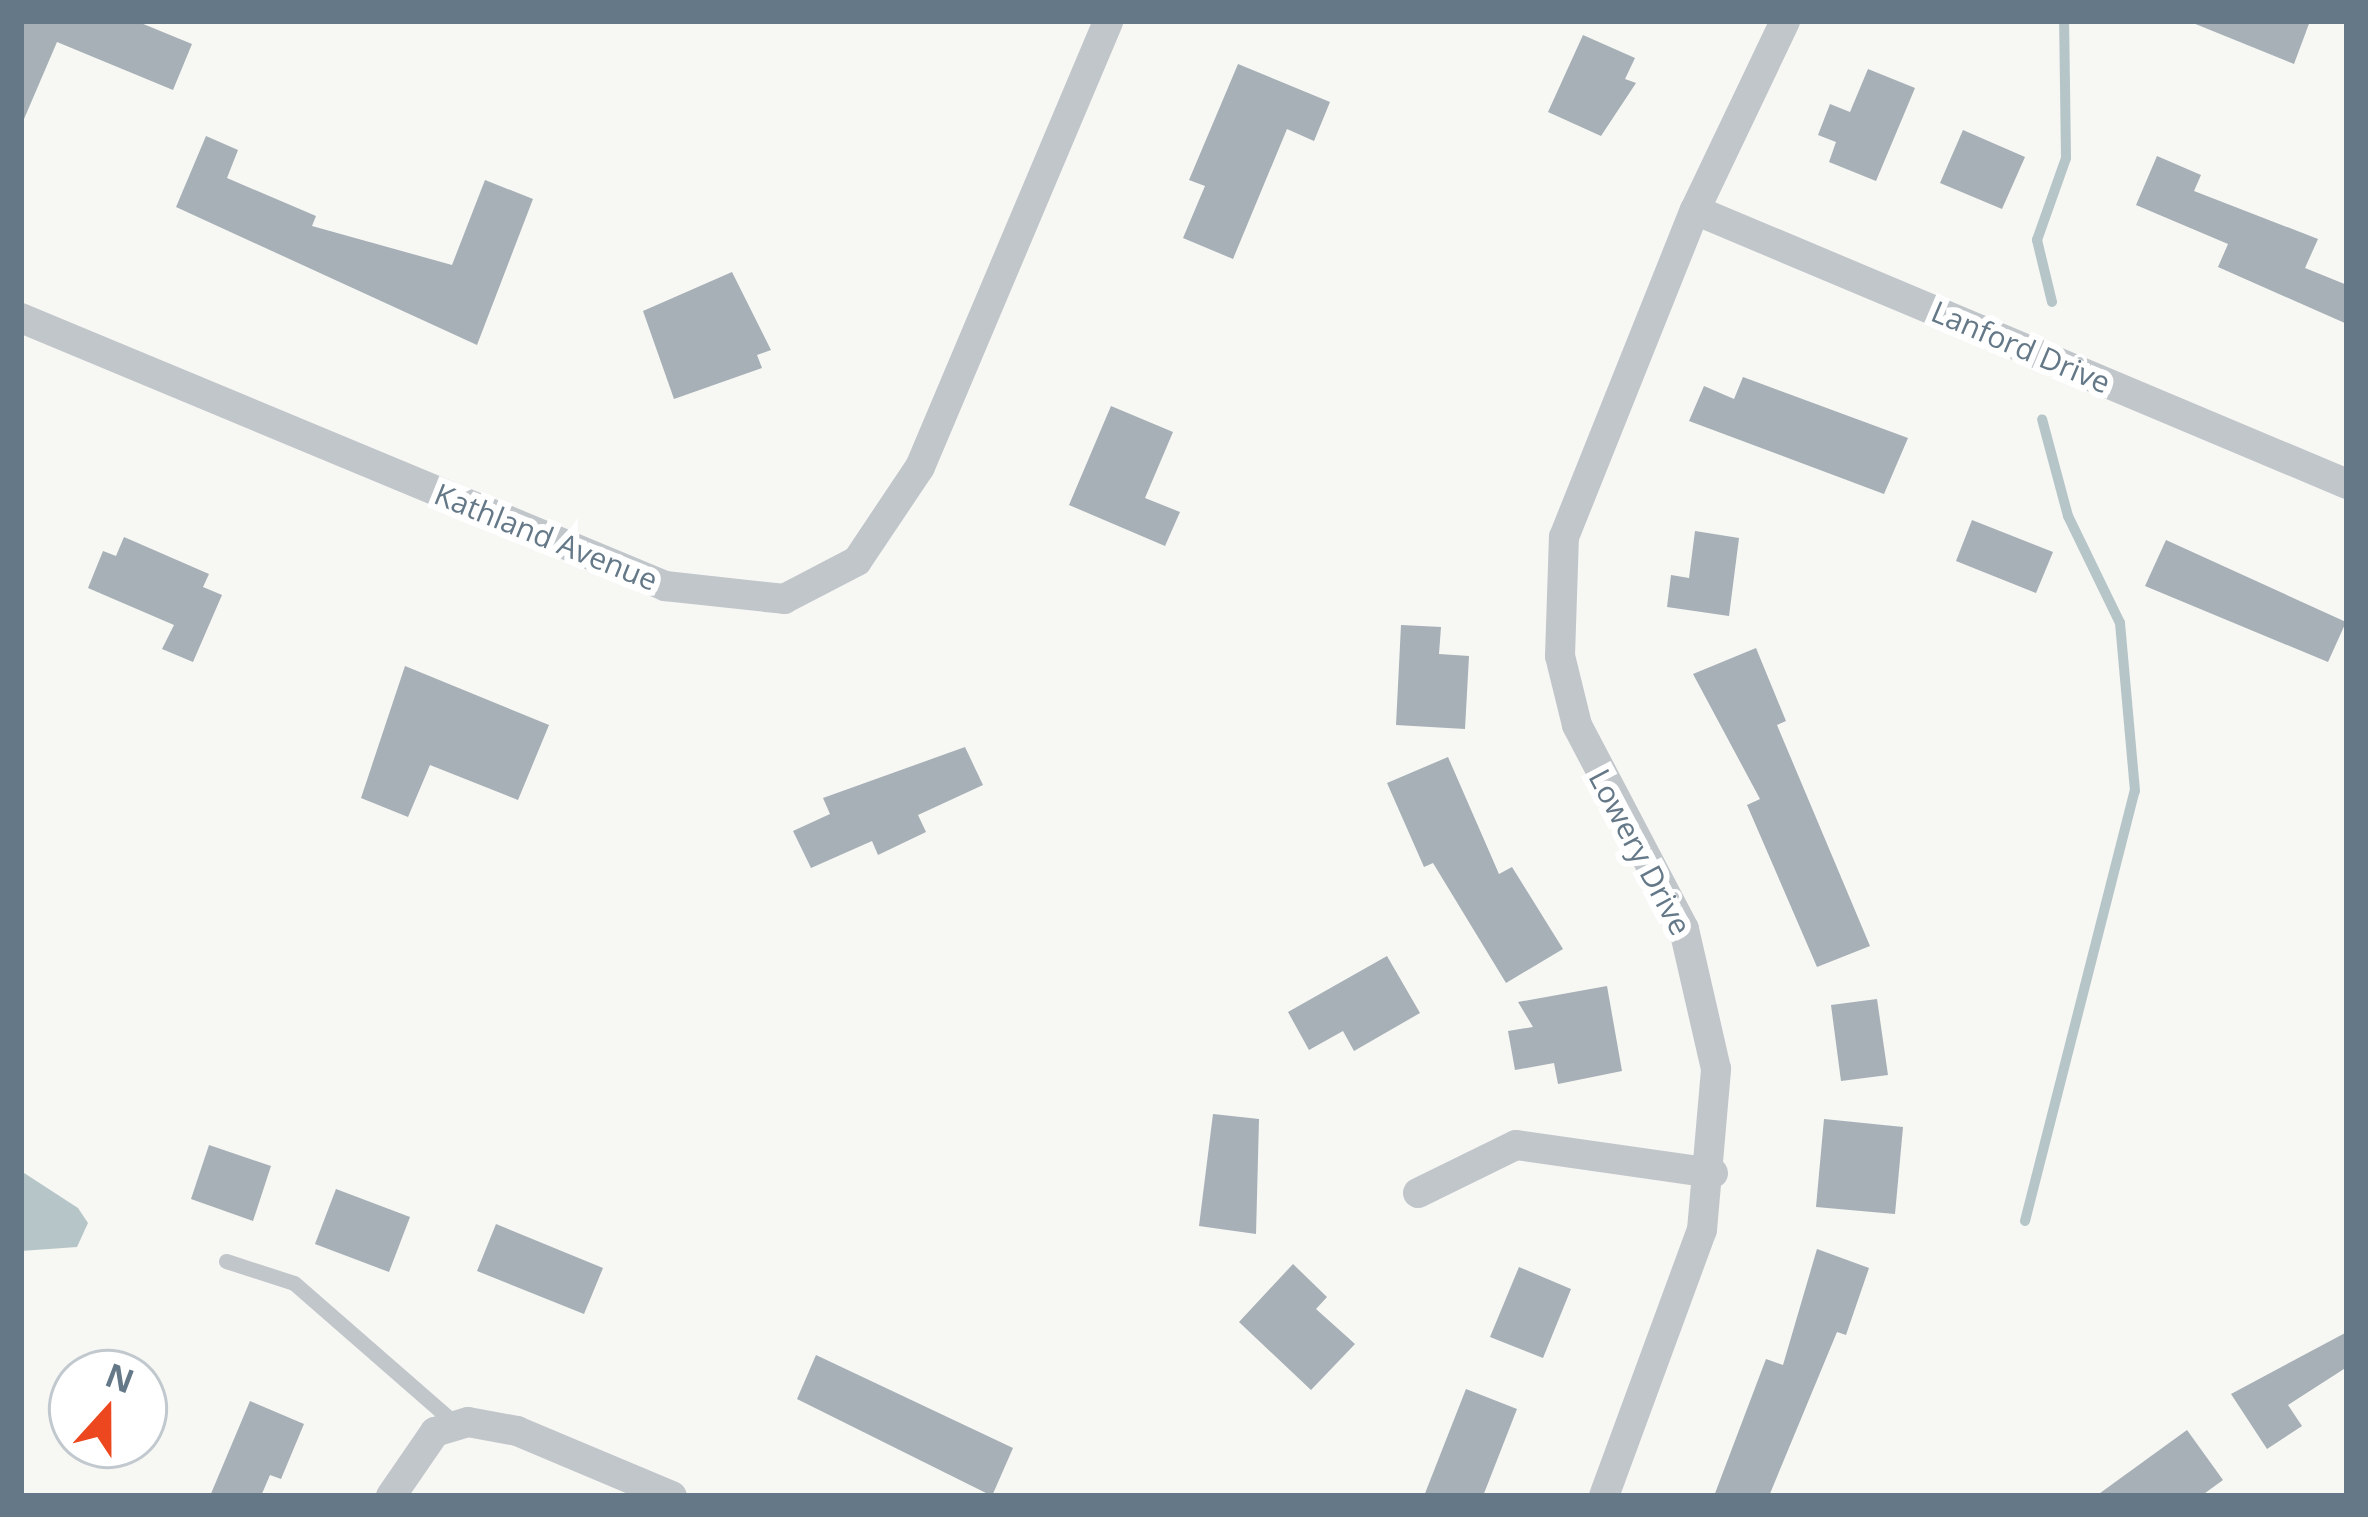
<!DOCTYPE html>
<style>
body{margin:0}
#map{position:relative;width:2368px;height:1517px;overflow:hidden;background:#f7f7f4;font-family:"Open Sans",sans-serif}
div>[style]{position:absolute}
.water>*{inset:0;background:#b6c5c8}
.stream>*{height:10px;margin:-5px;padding:0 5px;transform-origin:5px;border-radius:5px;background:#b6c5c8}
.building>*{inset:0;background:#a6b0b6}
.service>*{height:15px;margin:-7.5px;padding:0 7.5px;transform-origin:7.5px;border-radius:7.5px;background:#c1c6ca}
.minor>*{height:30px;margin:-15px;padding:0 15px;transform-origin:15px;border-radius:15px;background:#c1c6ca}
span{translate:-50% -50%;white-space:nowrap;text-align:center;line-height:1.15;-webkit-text-stroke:12px #fff;paint-order:stroke}
.street-label{font-size:30px;color:#647887}
.frame{position:absolute;inset:0;border:24px solid #647887;pointer-events:none}
.north{position:absolute;left:48px;top:1349px;width:120px;height:120px;box-sizing:border-box;background:#fff;border:3px solid #c1c9cf;border-radius:50%;rotate:21deg;font-size:33px;font-weight:700;line-height:48px;text-align:center;color:#647887}
.north::after{content:'';display:block;margin:auto;width:42px;height:54px;background:#ec471e;clip-path:polygon(50% 0,100% 100%,50% 72%,0 100%)}
</style>
<div id="map">
<div class="water">
<div style="clip-path:polygon(21px 1171px,78px 1208px,88px 1223px,77px 1247px,21px 1251px)"></div>
</div>
<div class="stream">
<div style="left:2052px;top:302px;width:64px;rotate:-103.6deg"></div>
<div style="left:2037px;top:240px;width:87px;rotate:-70.5deg"></div>
<div style="left:2066px;top:158px;width:137px;rotate:-90.8deg"></div>
<div style="left:2025px;top:1221px;width:444px;rotate:-75.7deg"></div>
<div style="left:2135px;top:791px;width:169px;rotate:-95.1deg"></div>
<div style="left:2120px;top:623px;width:119px;rotate:-115.9deg"></div>
<div style="left:2068px;top:516px;width:100px;rotate:-105deg"></div>
</div>
<div class="building">
<div style="clip-path:polygon(21px 21px,136px 21px,192px 44px,173px 90px,57px 42px,21px 126px)"></div>
<div style="clip-path:polygon(2188px 21px,2310px 21px,2294px 64px)"></div>
<div style="clip-path:polygon(1583px 35px,1635px 58px,1625px 79px,1636px 83px,1601px 136px,1548px 112px)"></div>
<div style="clip-path:polygon(1238px 64px,1330px 102px,1314px 141px,1287px 129px,1233px 259px,1183px 238px,1205px 186px,1189px 180px)"></div>
<div style="clip-path:polygon(1868px 69px,1915px 88px,1876px 181px,1829px 162px,1836px 142px,1818px 135px,1830px 104px,1850px 112px)"></div>
<div style="clip-path:polygon(1963px 130px,2025px 157px,2002px 209px,1940px 183px)"></div>
<div style="clip-path:polygon(206px 136px,238px 150px,227px 178px,316px 216px,312px 226px,452px 265px,485px 180px,533px 199px,477px 345px,176px 207px)"></div>
<div style="clip-path:polygon(2157px 156px,2201px 175px,2194px 191px,2318px 239px,2305px 268px,2347px 285px,2347px 324px,2218px 267px,2228px 244px,2136px 205px)"></div>
<div style="clip-path:polygon(732px 272px,771px 350px,757px 355px,762px 368px,674px 399px,643px 311px)"></div>
<div style="clip-path:polygon(1743px 377px,1908px 438px,1884px 494px,1689px 421px,1704px 386px,1734px 399px)"></div>
<div style="clip-path:polygon(1111px 406px,1173px 432px,1145px 498px,1180px 512px,1165px 546px,1069px 505px)"></div>
<div style="clip-path:polygon(1972px 520px,2053px 552px,2036px 593px,1956px 561px)"></div>
<div style="clip-path:polygon(1695px 531px,1739px 538px,1729px 616px,1667px 607px,1671px 575px,1689px 578px)"></div>
<div style="clip-path:polygon(124px 537px,209px 574px,203px 587px,222px 595px,193px 662px,162px 649px,174px 625px,88px 588px,103px 551px,116px 556px)"></div>
<div style="clip-path:polygon(2166px 540px,2346px 622px,2328px 662px,2145px 586px)"></div>
<div style="clip-path:polygon(1401px 625px,1441px 627px,1439px 654px,1469px 656px,1465px 729px,1396px 725px)"></div>
<div style="clip-path:polygon(1756px 648px,1786px 721px,1777px 725px,1870px 946px,1817px 967px,1747px 805px,1760px 799px,1693px 674px)"></div>
<div style="clip-path:polygon(405px 666px,549px 725px,518px 800px,430px 765px,408px 817px,361px 798px)"></div>
<div style="clip-path:polygon(965px 747px,983px 785px,918px 815px,926px 832px,878px 855px,872px 841px,811px 868px,793px 831px,830px 814px,823px 798px)"></div>
<div style="clip-path:polygon(1448px 757px,1499px 874px,1512px 867px,1563px 949px,1506px 983px,1433px 863px,1424px 867px,1387px 783px)"></div>
<div style="clip-path:polygon(1387px 956px,1420px 1013px,1354px 1051px,1343px 1031px,1309px 1050px,1288px 1012px)"></div>
<div style="clip-path:polygon(1607px 986px,1622px 1071px,1558px 1084px,1554px 1063px,1515px 1070px,1508px 1031px,1533px 1027px,1518px 1002px)"></div>
<div style="clip-path:polygon(1877px 999px,1888px 1075px,1841px 1081px,1831px 1005px)"></div>
<div style="clip-path:polygon(1213px 1114px,1259px 1119px,1256px 1234px,1199px 1226px)"></div>
<div style="clip-path:polygon(1824px 1119px,1903px 1127px,1895px 1214px,1816px 1207px)"></div>
<div style="clip-path:polygon(209px 1145px,271px 1166px,253px 1221px,191px 1199px)"></div>
<div style="clip-path:polygon(336px 1189px,410px 1217px,389px 1272px,315px 1244px)"></div>
<div style="clip-path:polygon(496px 1224px,603px 1268px,584px 1314px,477px 1271px)"></div>
<div style="clip-path:polygon(1817px 1249px,1869px 1268px,1846px 1335px,1837px 1332px,1769px 1496px,1714px 1496px,1766px 1359px,1783px 1365px)"></div>
<div style="clip-path:polygon(1293px 1264px,1327px 1297px,1316px 1309px,1355px 1344px,1311px 1390px,1239px 1322px)"></div>
<div style="clip-path:polygon(1519px 1267px,1571px 1289px,1543px 1358px,1490px 1337px)"></div>
<div style="clip-path:polygon(2347px 1332px,2347px 1367px,2288px 1405px,2302px 1426px,2267px 1449px,2231px 1394px)"></div>
<div style="clip-path:polygon(816px 1355px,1013px 1448px,992px 1496px,797px 1399px)"></div>
<div style="clip-path:polygon(1466px 1389px,1517px 1409px,1483px 1496px,1424px 1496px)"></div>
<div style="clip-path:polygon(250px 1401px,304px 1424px,281px 1479px,270px 1475px,261px 1496px,210px 1496px)"></div>
<div style="clip-path:polygon(2187px 1430px,2223px 1480px,2201px 1496px,2096px 1496px)"></div>
</div>
<div class="service">
<div style="left:226px;top:1261px;width:71px;rotate:17.9deg"></div>
<div style="left:294px;top:1283px;width:216px;rotate:41.1deg"></div>
</div>
<div class="minor">
<div style="left:1695px;top:210px;width:707px;rotate:22.79deg"></div>
<div style="left:21px;top:318px;width:698px;rotate:22.59deg"></div>
<div style="left:665px;top:586px;width:120px;rotate:6.2deg"></div>
<div style="left:784px;top:599px;width:82px;rotate:-27.5deg"></div>
<div style="left:857px;top:561px;width:113px;rotate:-56.2deg"></div>
<div style="left:920px;top:467px;width:484px;rotate:-67.1deg"></div>
<div style="left:1418px;top:1193px;width:109px;rotate:-26.1deg"></div>
<div style="left:1516px;top:1145px;width:199px;rotate:8.1deg"></div>
<div style="left:391px;top:1496px;width:78px;rotate:-55.5deg"></div>
<div style="left:435px;top:1432px;width:34px;rotate:-17deg"></div>
<div style="left:468px;top:1422px;width:50px;rotate:10.4deg"></div>
<div style="left:517px;top:1431px;width:168px;rotate:22.8deg"></div>
<div style="left:1604px;top:1496px;width:283px;rotate:-69.8deg"></div>
<div style="left:1702px;top:1230px;width:162px;rotate:-85deg"></div>
<div style="left:1716px;top:1069px;width:144px;rotate:-102.9deg"></div>
<div style="left:1684px;top:929px;width:230px;rotate:-117.7deg"></div>
<div style="left:1577px;top:725px;width:71px;rotate:-103.8deg"></div>
<div style="left:1560px;top:656px;width:119px;rotate:-88.1deg"></div>
<div style="left:1564px;top:537px;width:352px;rotate:-68.2deg"></div>
<div style="left:1695px;top:210px;width:209px;rotate:-64.5deg"></div>
</div>
<div class="street-label">
<span style="left:2021px;top:347px;rotate:23deg">Lanford Drive</span>
<span style="left:546px;top:537px;rotate:22deg">Kathland Avenue</span>
<span style="left:1640px;top:852px;rotate:62deg">Lowery Drive</span>
</div>
<div class="frame"></div>
<div class="north">N</div>
</div>
